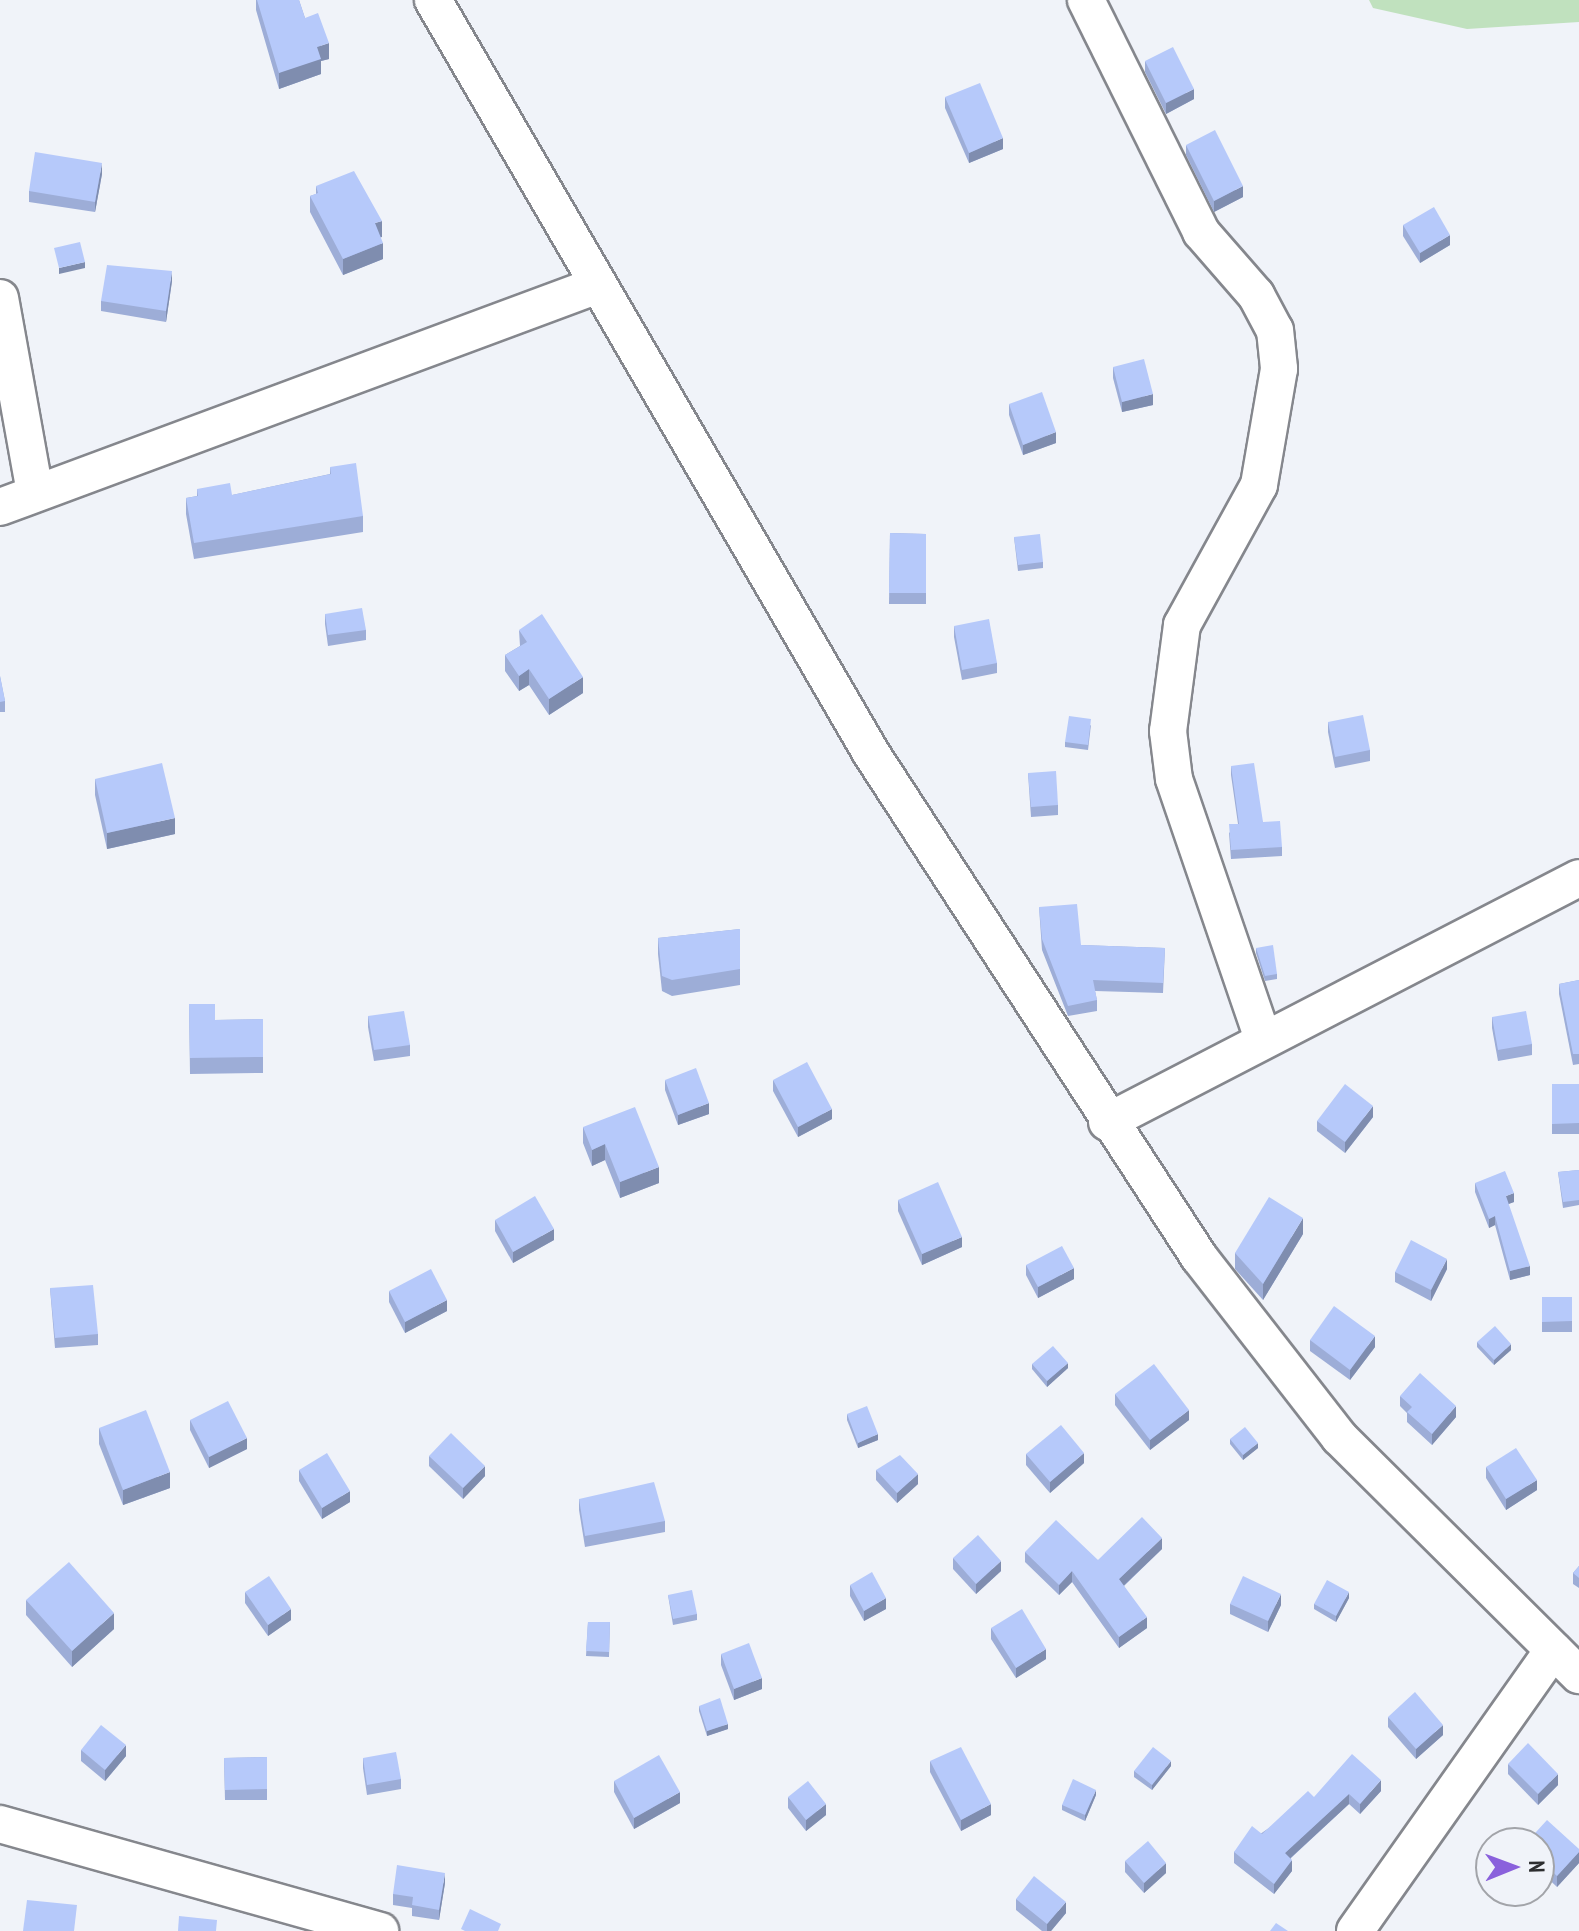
<!DOCTYPE html>
<style>
body{margin:0}
#map{position:relative;width:1579px;height:1931px;overflow:hidden;background:#f0f3f9;font-family:"PT Sans Narrow",sans-serif}
div>[style]{position:absolute}
.green>*{inset:0;background:#c0e1be}
.roads{filter:drop-shadow(2px 0 #85878d) drop-shadow(-2px 0 #85878d) drop-shadow(0 2px #85878d) drop-shadow(0 -2px #85878d)}
.minor>*{height:36px;margin:-18px;padding:0 18px;transform-origin:18px;border-radius:18px;background:#fff}
.wall>*{inset:0;background:#9dadd7}
.shaded-wall>*{inset:0;background:#7f8daf}
.building>*{inset:0;background:#b6c9fa}
span{translate:-50% -50%;white-space:nowrap;text-align:center;line-height:1.15;-webkit-text-stroke:6px #f0f3f9;paint-order:stroke}
.north{position:absolute;left:1475px;top:1827px;width:80px;height:80px;box-sizing:border-box;background:#f0f3f9;border:2px solid #a2a4a9;border-radius:50%;rotate:89deg;font-size:22px;font-weight:700;line-height:32px;text-align:center;color:#2d2e30}
.north::after{content:'';display:block;margin:auto;width:28px;height:36px;background:#8a61dc;clip-path:polygon(50% 0,100% 100%,50% 72%,0 100%)}
</style>
<div id="map">
<div class="green">
<div style="clip-path:polygon(1369px 0,1579px 0,1579px 22px,1467px 29px,1373px 8px)"></div>
</div>
<div class="roads">
<div class="minor">
<div style="left:433px;top:0;width:871px;rotate:59.81deg"></div>
<div style="left:871px;top:753px;width:601px;rotate:56.94deg"></div>
<div style="left:1199px;top:1257px;width:228px;rotate:52.1deg"></div>
<div style="left:1339px;top:1437px;width:338px;rotate:44.8deg"></div>
<div style="left:1086px;top:0;width:259px;rotate:63.6deg"></div>
<div style="left:1201px;top:232px;width:84px;rotate:48.9deg"></div>
<div style="left:1256px;top:295px;width:40px;rotate:62deg"></div>
<div style="left:1275px;top:330px;width:39px;rotate:84deg"></div>
<div style="left:1279px;top:369px;width:118px;rotate:99.8deg"></div>
<div style="left:1259px;top:485px;width:160px;rotate:118.8deg"></div>
<div style="left:1182px;top:625px;width:107px;rotate:97.5deg"></div>
<div style="left:1168px;top:731px;width:48px;rotate:82.9deg"></div>
<div style="left:1174px;top:779px;width:275px;rotate:71.1deg"></div>
<div style="left:0;top:298px;width:198px;rotate:79.8deg"></div>
<div style="left:0;top:507px;width:638px;rotate:-20.37deg"></div>
<div style="left:1107px;top:1122px;width:531px;rotate:-27.34deg"></div>
<div style="left:0;top:1824px;width:395px;rotate:15.7deg"></div>
<div style="left:1355px;top:1931px;width:344px;rotate:-54.8deg"></div>
</div>
</div>
<div class="wall">
<div style="clip-path:polygon(256px 0,299px 0,305px 18px,329px 59px,321px 61px,321px 74px,279px 89px,256px 10px)"></div>
<div style="clip-path:polygon(1145px 61px,1194px 99px,1166px 114px,1145px 72px)"></div>
<div style="clip-path:polygon(945px 97px,1003px 149px,969px 163px,945px 108px)"></div>
<div style="clip-path:polygon(1186px 145px,1243px 197px,1214px 212px,1186px 155px)"></div>
<div style="clip-path:polygon(102px 174px,95px 212px,29px 202px,29px 191px)"></div>
<div style="clip-path:polygon(316px 186px,382px 237px,380px 237px,383px 259px,343px 275px,310px 212px,310px 196px,316px 194px)"></div>
<div style="clip-path:polygon(1403px 225px,1450px 245px,1420px 263px,1403px 236px)"></div>
<div style="clip-path:polygon(172px 281px,166px 322px,101px 311px,101px 301px)"></div>
<div style="clip-path:polygon(1113px 367px,1153px 405px,1122px 412px,1113px 378px)"></div>
<div style="clip-path:polygon(1009px 404px,1056px 443px,1023px 455px,1009px 415px)"></div>
<div style="clip-path:polygon(330px 467px,363px 516px,363px 532px,194px 559px,186px 514px,186px 498px,197px 496px,197px 489px,232px 495px,330px 474px)"></div>
<div style="clip-path:polygon(890px 533px,926px 534px,926px 604px,889px 604px)"></div>
<div style="clip-path:polygon(1014px 537px,1043px 562px,1043px 568px,1018px 571px)"></div>
<div style="clip-path:polygon(325px 614px,366px 630px,366px 640px,328px 646px,325px 624px)"></div>
<div style="clip-path:polygon(954px 626px,997px 663px,997px 673px,962px 680px,954px 637px)"></div>
<div style="clip-path:polygon(519px 630px,583px 693px,549px 715px,529px 685px,519px 691px,505px 671px,505px 655px,520px 646px)"></div>
<div style="clip-path:polygon(0 676px,5px 701px,5px 712px,0 712px)"></div>
<div style="clip-path:polygon(1328px 722px,1370px 750px,1370px 761px,1335px 768px,1328px 732px)"></div>
<div style="clip-path:polygon(1091px 725px,1088px 750px,1065px 747px,1065px 742px)"></div>
<div style="clip-path:polygon(1231px 766px,1263px 822px,1282px 847px,1282px 856px,1231px 859px,1229px 833px,1238px 824px,1231px 775px)"></div>
<div style="clip-path:polygon(1028px 773px,1058px 805px,1058px 815px,1031px 817px)"></div>
<div style="clip-path:polygon(95px 779px,175px 834px,107px 849px,95px 795px)"></div>
<div style="clip-path:polygon(1039px 907px,1081px 945px,1165px 948px,1163px 993px,1095px 991px,1097px 1000px,1097px 1011px,1068px 1016px,1042px 950px)"></div>
<div style="clip-path:polygon(740px 929px,740px 985px,672px 996px,662px 991px,658px 954px,658px 938px)"></div>
<div style="clip-path:polygon(1256px 948px,1277px 974px,1277px 979px,1265px 981px,1256px 953px)"></div>
<div style="clip-path:polygon(1579px 980px,1579px 1064px,1573px 1065px,1559px 994px,1559px 984px)"></div>
<div style="clip-path:polygon(189px 1004px,215px 1020px,263px 1019px,263px 1073px,190px 1074px)"></div>
<div style="clip-path:polygon(368px 1016px,410px 1045px,410px 1056px,374px 1061px,368px 1027px)"></div>
<div style="clip-path:polygon(1492px 1017px,1532px 1044px,1532px 1055px,1498px 1061px,1492px 1028px)"></div>
<div style="clip-path:polygon(665px 1080px,709px 1114px,678px 1125px,665px 1090px)"></div>
<div style="clip-path:polygon(773px 1080px,832px 1119px,798px 1137px,773px 1091px)"></div>
<div style="clip-path:polygon(1552px 1084px,1579px 1084px,1579px 1134px,1552px 1134px)"></div>
<div style="clip-path:polygon(1373px 1117px,1345px 1153px,1317px 1131px,1317px 1121px)"></div>
<div style="clip-path:polygon(583px 1127px,659px 1183px,620px 1198px,605px 1160px,592px 1166px,583px 1143px)"></div>
<div style="clip-path:polygon(1579px 1170px,1579px 1205px,1563px 1208px,1558px 1172px)"></div>
<div style="clip-path:polygon(1475px 1183px,1514px 1202px,1508px 1204px,1530px 1275px,1510px 1280px,1495px 1225px,1489px 1228px,1475px 1192px)"></div>
<div style="clip-path:polygon(898px 1200px,962px 1247px,922px 1265px,898px 1211px)"></div>
<div style="clip-path:polygon(495px 1220px,554px 1240px,513px 1263px,495px 1231px)"></div>
<div style="clip-path:polygon(1303px 1234px,1263px 1300px,1235px 1269px,1235px 1253px)"></div>
<div style="clip-path:polygon(1026px 1265px,1074px 1279px,1038px 1298px,1026px 1275px)"></div>
<div style="clip-path:polygon(1447px 1269px,1431px 1301px,1395px 1282px,1395px 1272px)"></div>
<div style="clip-path:polygon(50px 1288px,98px 1334px,98px 1345px,55px 1348px)"></div>
<div style="clip-path:polygon(389px 1291px,447px 1311px,405px 1333px,389px 1302px)"></div>
<div style="clip-path:polygon(1542px 1297px,1572px 1297px,1572px 1332px,1542px 1332px)"></div>
<div style="clip-path:polygon(1310px 1340px,1375px 1347px,1350px 1380px,1310px 1351px)"></div>
<div style="clip-path:polygon(1477px 1342px,1511px 1350px,1494px 1365px,1477px 1347px)"></div>
<div style="clip-path:polygon(1032px 1364px,1068px 1368px,1047px 1387px,1032px 1369px)"></div>
<div style="clip-path:polygon(1115px 1394px,1189px 1420px,1150px 1450px,1115px 1405px)"></div>
<div style="clip-path:polygon(1400px 1396px,1456px 1417px,1432px 1445px,1407px 1422px,1407px 1413px,1400px 1406px)"></div>
<div style="clip-path:polygon(847px 1414px,878px 1440px,858px 1448px,847px 1420px)"></div>
<div style="clip-path:polygon(190px 1420px,247px 1449px,209px 1468px,190px 1430px)"></div>
<div style="clip-path:polygon(99px 1428px,170px 1488px,123px 1505px,99px 1444px)"></div>
<div style="clip-path:polygon(1230px 1439px,1258px 1448px,1243px 1460px,1230px 1444px)"></div>
<div style="clip-path:polygon(1026px 1454px,1084px 1463px,1050px 1493px,1026px 1465px)"></div>
<div style="clip-path:polygon(429px 1456px,485px 1476px,463px 1499px,429px 1466px)"></div>
<div style="clip-path:polygon(1486px 1467px,1537px 1490px,1506px 1510px,1486px 1478px)"></div>
<div style="clip-path:polygon(299px 1470px,350px 1502px,322px 1519px,299px 1481px)"></div>
<div style="clip-path:polygon(876px 1470px,918px 1484px,897px 1503px,876px 1480px)"></div>
<div style="clip-path:polygon(579px 1499px,665px 1521px,665px 1532px,585px 1547px,579px 1510px)"></div>
<div style="clip-path:polygon(1162px 1549px,1124px 1586px,1147px 1628px,1119px 1648px,1072px 1582px,1059px 1595px,1025px 1562px,1025px 1552px,1098px 1560px)"></div>
<div style="clip-path:polygon(953px 1558px,1001px 1571px,976px 1594px,953px 1569px)"></div>
<div style="clip-path:polygon(1579px 1566px,1579px 1588px,1573px 1584px,1573px 1573px)"></div>
<div style="clip-path:polygon(850px 1585px,886px 1609px,864px 1621px,850px 1596px)"></div>
<div style="clip-path:polygon(245px 1592px,291px 1620px,268px 1636px,245px 1603px)"></div>
<div style="clip-path:polygon(668px 1595px,697px 1614px,697px 1620px,673px 1625px)"></div>
<div style="clip-path:polygon(1349px 1598px,1336px 1622px,1314px 1609px,1314px 1604px)"></div>
<div style="clip-path:polygon(26px 1600px,114px 1629px,72px 1667px,26px 1615px)"></div>
<div style="clip-path:polygon(1230px 1604px,1281px 1605px,1268px 1632px,1230px 1614px)"></div>
<div style="clip-path:polygon(588px 1622px,610px 1622px,609px 1657px,586px 1656px)"></div>
<div style="clip-path:polygon(991px 1628px,1046px 1659px,1016px 1678px,991px 1639px)"></div>
<div style="clip-path:polygon(721px 1654px,762px 1689px,734px 1700px,721px 1665px)"></div>
<div style="clip-path:polygon(699px 1706px,728px 1729px,707px 1736px,699px 1711px)"></div>
<div style="clip-path:polygon(1388px 1717px,1443px 1735px,1416px 1759px,1388px 1727px)"></div>
<div style="clip-path:polygon(81px 1750px,126px 1756px,105px 1781px,81px 1761px)"></div>
<div style="clip-path:polygon(267px 1757px,267px 1800px,225px 1800px,224px 1758px)"></div>
<div style="clip-path:polygon(363px 1758px,401px 1779px,401px 1789px,367px 1795px,363px 1768px)"></div>
<div style="clip-path:polygon(930px 1761px,991px 1815px,961px 1831px,930px 1772px)"></div>
<div style="clip-path:polygon(1508px 1764px,1558px 1785px,1538px 1805px,1508px 1774px)"></div>
<div style="clip-path:polygon(1171px 1766px,1152px 1790px,1134px 1777px,1134px 1771px)"></div>
<div style="clip-path:polygon(614px 1781px,680px 1803px,634px 1829px,614px 1792px)"></div>
<div style="clip-path:polygon(1381px 1791px,1360px 1814px,1349px 1804px,1291px 1858px,1292px 1871px,1274px 1894px,1234px 1863px,1234px 1852px,1314px 1797px)"></div>
<div style="clip-path:polygon(1096px 1795px,1085px 1821px,1062px 1810px,1062px 1805px)"></div>
<div style="clip-path:polygon(788px 1797px,826px 1815px,806px 1831px,788px 1808px)"></div>
<div style="clip-path:polygon(1539px 1843px,1579px 1849px,1579px 1863px,1557px 1887px,1539px 1870px)"></div>
<div style="clip-path:polygon(1125px 1861px,1166px 1873px,1144px 1893px,1125px 1872px)"></div>
<div style="clip-path:polygon(445px 1883px,439px 1920px,412px 1916px,412px 1908px,393px 1905px,393px 1894px)"></div>
<div style="clip-path:polygon(1016px 1899px,1066px 1913px,1051px 1931px,1042px 1931px,1016px 1910px)"></div>
</div>
<div class="shaded-wall">
<div style="clip-path:polygon(329px 43px,329px 59px,321px 61px,321px 74px,279px 89px,279px 73px,317px 47px)"></div>
<div style="clip-path:polygon(1194px 89px,1194px 99px,1166px 114px,1166px 103px)"></div>
<div style="clip-path:polygon(1003px 138px,1003px 149px,969px 163px,969px 153px)"></div>
<div style="clip-path:polygon(102px 163px,102px 174px,95px 212px,95px 202px)"></div>
<div style="clip-path:polygon(1243px 186px,1243px 197px,1214px 212px,1214px 201px)"></div>
<div style="clip-path:polygon(382px 221px,382px 237px,375px 239px,375px 223px)"></div>
<div style="clip-path:polygon(1450px 235px,1450px 245px,1420px 263px,1420px 253px)"></div>
<div style="clip-path:polygon(383px 243px,383px 259px,343px 275px,343px 259px)"></div>
<div style="clip-path:polygon(85px 262px,85px 268px,59px 274px,59px 268px)"></div>
<div style="clip-path:polygon(172px 271px,172px 281px,166px 322px,166px 311px)"></div>
<div style="clip-path:polygon(1153px 394px,1153px 405px,1122px 412px,1122px 402px)"></div>
<div style="clip-path:polygon(1056px 432px,1056px 443px,1023px 455px,1023px 445px)"></div>
<div style="clip-path:polygon(529px 669px,529px 685px,519px 691px,519px 676px)"></div>
<div style="clip-path:polygon(583px 677px,583px 693px,549px 715px,549px 699px)"></div>
<div style="clip-path:polygon(175px 818px,175px 834px,107px 849px,107px 833px)"></div>
<div style="clip-path:polygon(709px 1103px,709px 1114px,678px 1125px,678px 1115px)"></div>
<div style="clip-path:polygon(1373px 1106px,1373px 1117px,1345px 1153px,1345px 1142px)"></div>
<div style="clip-path:polygon(832px 1109px,832px 1119px,798px 1137px,798px 1127px)"></div>
<div style="clip-path:polygon(605px 1144px,605px 1160px,592px 1166px,592px 1150px)"></div>
<div style="clip-path:polygon(659px 1167px,659px 1183px,620px 1198px,620px 1182px)"></div>
<div style="clip-path:polygon(1514px 1193px,1514px 1202px,1506px 1205px,1506px 1196px)"></div>
<div style="clip-path:polygon(1495px 1216px,1495px 1225px,1489px 1228px,1489px 1219px)"></div>
<div style="clip-path:polygon(1303px 1218px,1303px 1234px,1263px 1300px,1263px 1284px)"></div>
<div style="clip-path:polygon(554px 1229px,554px 1240px,513px 1263px,513px 1252px)"></div>
<div style="clip-path:polygon(962px 1237px,962px 1247px,922px 1265px,922px 1254px)"></div>
<div style="clip-path:polygon(1447px 1259px,1447px 1269px,1431px 1301px,1431px 1290px)"></div>
<div style="clip-path:polygon(1530px 1266px,1530px 1275px,1510px 1280px,1510px 1271px)"></div>
<div style="clip-path:polygon(1074px 1268px,1074px 1279px,1038px 1298px,1038px 1287px)"></div>
<div style="clip-path:polygon(447px 1300px,447px 1311px,405px 1333px,405px 1322px)"></div>
<div style="clip-path:polygon(1375px 1336px,1375px 1347px,1350px 1380px,1350px 1370px)"></div>
<div style="clip-path:polygon(1511px 1344px,1511px 1350px,1494px 1365px,1494px 1360px)"></div>
<div style="clip-path:polygon(1068px 1363px,1068px 1368px,1047px 1387px,1047px 1381px)"></div>
<div style="clip-path:polygon(1456px 1406px,1456px 1417px,1432px 1445px,1432px 1434px)"></div>
<div style="clip-path:polygon(1189px 1410px,1189px 1420px,1150px 1450px,1150px 1440px)"></div>
<div style="clip-path:polygon(878px 1434px,878px 1440px,858px 1448px,858px 1443px)"></div>
<div style="clip-path:polygon(247px 1438px,247px 1449px,209px 1468px,209px 1457px)"></div>
<div style="clip-path:polygon(1258px 1443px,1258px 1448px,1243px 1460px,1243px 1455px)"></div>
<div style="clip-path:polygon(1084px 1453px,1084px 1463px,1050px 1493px,1050px 1482px)"></div>
<div style="clip-path:polygon(485px 1466px,485px 1476px,463px 1499px,463px 1488px)"></div>
<div style="clip-path:polygon(170px 1472px,170px 1488px,123px 1505px,123px 1490px)"></div>
<div style="clip-path:polygon(918px 1474px,918px 1484px,897px 1503px,897px 1493px)"></div>
<div style="clip-path:polygon(1537px 1480px,1537px 1490px,1506px 1510px,1506px 1499px)"></div>
<div style="clip-path:polygon(350px 1491px,350px 1502px,322px 1519px,322px 1508px)"></div>
<div style="clip-path:polygon(1162px 1538px,1162px 1549px,1119px 1590px,1119px 1579px)"></div>
<div style="clip-path:polygon(1001px 1561px,1001px 1571px,976px 1594px,976px 1584px)"></div>
<div style="clip-path:polygon(1072px 1571px,1072px 1582px,1059px 1595px,1059px 1585px)"></div>
<div style="clip-path:polygon(1349px 1592px,1349px 1598px,1336px 1622px,1336px 1616px)"></div>
<div style="clip-path:polygon(1281px 1594px,1281px 1605px,1268px 1632px,1268px 1621px)"></div>
<div style="clip-path:polygon(886px 1598px,886px 1609px,864px 1621px,864px 1611px)"></div>
<div style="clip-path:polygon(291px 1609px,291px 1620px,268px 1636px,268px 1625px)"></div>
<div style="clip-path:polygon(114px 1613px,114px 1629px,72px 1667px,72px 1651px)"></div>
<div style="clip-path:polygon(1147px 1617px,1147px 1628px,1119px 1648px,1119px 1637px)"></div>
<div style="clip-path:polygon(1046px 1649px,1046px 1659px,1016px 1678px,1016px 1668px)"></div>
<div style="clip-path:polygon(762px 1678px,762px 1689px,734px 1700px,734px 1689px)"></div>
<div style="clip-path:polygon(728px 1724px,728px 1729px,707px 1736px,707px 1731px)"></div>
<div style="clip-path:polygon(1443px 1725px,1443px 1735px,1416px 1759px,1416px 1749px)"></div>
<div style="clip-path:polygon(126px 1745px,126px 1756px,105px 1781px,105px 1770px)"></div>
<div style="clip-path:polygon(1171px 1761px,1171px 1766px,1152px 1790px,1152px 1785px)"></div>
<div style="clip-path:polygon(1558px 1774px,1558px 1785px,1538px 1805px,1538px 1794px)"></div>
<div style="clip-path:polygon(1381px 1780px,1381px 1791px,1360px 1814px,1360px 1804px)"></div>
<div style="clip-path:polygon(1096px 1790px,1096px 1795px,1085px 1821px,1085px 1815px)"></div>
<div style="clip-path:polygon(680px 1792px,680px 1803px,634px 1829px,634px 1818px)"></div>
<div style="clip-path:polygon(1349px 1794px,1349px 1804px,1285px 1863px,1285px 1853px)"></div>
<div style="clip-path:polygon(826px 1804px,826px 1815px,806px 1831px,806px 1820px)"></div>
<div style="clip-path:polygon(991px 1804px,991px 1815px,961px 1831px,961px 1820px)"></div>
<div style="clip-path:polygon(1579px 1852px,1579px 1863px,1557px 1887px,1557px 1876px)"></div>
<div style="clip-path:polygon(1292px 1860px,1292px 1871px,1274px 1894px,1274px 1884px)"></div>
<div style="clip-path:polygon(1166px 1863px,1166px 1873px,1144px 1893px,1144px 1883px)"></div>
<div style="clip-path:polygon(445px 1873px,445px 1883px,439px 1920px,439px 1910px)"></div>
<div style="clip-path:polygon(1066px 1902px,1066px 1913px,1051px 1931px,1047px 1931px,1047px 1924px)"></div>
</div>
<div class="building">
<div style="clip-path:polygon(257px 0,299px 0,305px 18px,318px 13px,329px 43px,317px 47px,321px 59px,279px 73px)"></div>
<div style="clip-path:polygon(1173px 47px,1194px 89px,1166px 103px,1145px 61px)"></div>
<div style="clip-path:polygon(980px 83px,1003px 138px,969px 153px,945px 97px)"></div>
<div style="clip-path:polygon(1215px 130px,1243px 186px,1214px 201px,1186px 145px)"></div>
<div style="clip-path:polygon(35px 152px,102px 163px,95px 202px,29px 191px)"></div>
<div style="clip-path:polygon(354px 171px,382px 221px,375px 223px,383px 243px,343px 259px,310px 196px,318px 193px,316px 186px)"></div>
<div style="clip-path:polygon(1434px 207px,1450px 235px,1420px 253px,1403px 225px)"></div>
<div style="clip-path:polygon(80px 242px,85px 262px,59px 268px,54px 248px)"></div>
<div style="clip-path:polygon(107px 265px,172px 271px,166px 311px,101px 301px)"></div>
<div style="clip-path:polygon(1144px 359px,1153px 394px,1122px 402px,1113px 367px)"></div>
<div style="clip-path:polygon(1042px 392px,1056px 432px,1023px 445px,1009px 404px)"></div>
<div style="clip-path:polygon(356px 463px,363px 516px,194px 543px,186px 498px,198px 496px,197px 489px,230px 483px,232px 495px,331px 474px,330px 467px)"></div>
<div style="clip-path:polygon(890px 533px,926px 534px,926px 593px,889px 593px)"></div>
<div style="clip-path:polygon(1040px 534px,1043px 562px,1018px 565px,1014px 537px)"></div>
<div style="clip-path:polygon(362px 608px,366px 630px,328px 635px,325px 614px)"></div>
<div style="clip-path:polygon(542px 614px,583px 677px,549px 699px,529px 669px,519px 676px,505px 655px,527px 642px,519px 630px)"></div>
<div style="clip-path:polygon(989px 619px,997px 663px,962px 670px,954px 626px)"></div>
<div style="clip-path:polygon(0 676px,5px 701px,0 702px)"></div>
<div style="clip-path:polygon(1363px 715px,1370px 750px,1335px 757px,1328px 722px)"></div>
<div style="clip-path:polygon(1069px 716px,1091px 719px,1088px 745px,1065px 742px)"></div>
<div style="clip-path:polygon(162px 763px,175px 818px,107px 833px,95px 779px)"></div>
<div style="clip-path:polygon(1254px 763px,1263px 822px,1280px 821px,1282px 847px,1231px 850px,1229px 824px,1239px 824px,1231px 766px)"></div>
<div style="clip-path:polygon(1056px 771px,1058px 805px,1031px 807px,1028px 773px)"></div>
<div style="clip-path:polygon(1077px 904px,1081px 945px,1165px 948px,1163px 983px,1093px 980px,1097px 1000px,1068px 1006px,1042px 939px,1039px 907px)"></div>
<div style="clip-path:polygon(740px 929px,740px 969px,672px 980px,662px 976px,658px 938px)"></div>
<div style="clip-path:polygon(1273px 945px,1277px 974px,1265px 976px,1256px 948px)"></div>
<div style="clip-path:polygon(1579px 980px,1579px 1054px,1573px 1054px,1559px 984px)"></div>
<div style="clip-path:polygon(189px 1004px,215px 1004px,215px 1020px,263px 1019px,263px 1057px,190px 1058px)"></div>
<div style="clip-path:polygon(404px 1011px,410px 1045px,374px 1050px,368px 1016px)"></div>
<div style="clip-path:polygon(1526px 1011px,1532px 1044px,1498px 1050px,1492px 1017px)"></div>
<div style="clip-path:polygon(807px 1062px,832px 1109px,798px 1127px,773px 1080px)"></div>
<div style="clip-path:polygon(696px 1068px,709px 1103px,678px 1115px,665px 1080px)"></div>
<div style="clip-path:polygon(1345px 1084px,1373px 1106px,1345px 1142px,1317px 1121px)"></div>
<div style="clip-path:polygon(1552px 1084px,1579px 1084px,1579px 1123px,1552px 1124px)"></div>
<div style="clip-path:polygon(635px 1107px,659px 1167px,620px 1182px,605px 1144px,592px 1150px,583px 1127px)"></div>
<div style="clip-path:polygon(1579px 1170px,1579px 1200px,1563px 1202px,1558px 1172px)"></div>
<div style="clip-path:polygon(1505px 1171px,1514px 1193px,1506px 1196px,1530px 1266px,1510px 1271px,1495px 1216px,1489px 1219px,1475px 1183px)"></div>
<div style="clip-path:polygon(938px 1182px,962px 1237px,922px 1254px,898px 1200px)"></div>
<div style="clip-path:polygon(535px 1196px,554px 1229px,513px 1252px,495px 1220px)"></div>
<div style="clip-path:polygon(1269px 1197px,1303px 1218px,1263px 1284px,1235px 1253px)"></div>
<div style="clip-path:polygon(1411px 1240px,1447px 1259px,1431px 1290px,1395px 1272px)"></div>
<div style="clip-path:polygon(1062px 1246px,1074px 1268px,1038px 1287px,1026px 1265px)"></div>
<div style="clip-path:polygon(431px 1269px,447px 1300px,405px 1322px,389px 1291px)"></div>
<div style="clip-path:polygon(93px 1285px,98px 1334px,55px 1338px,50px 1288px)"></div>
<div style="clip-path:polygon(1542px 1297px,1572px 1297px,1572px 1321px,1542px 1322px)"></div>
<div style="clip-path:polygon(1334px 1306px,1375px 1336px,1350px 1370px,1310px 1340px)"></div>
<div style="clip-path:polygon(1495px 1326px,1511px 1344px,1494px 1360px,1477px 1342px)"></div>
<div style="clip-path:polygon(1053px 1346px,1068px 1363px,1047px 1381px,1032px 1364px)"></div>
<div style="clip-path:polygon(1154px 1364px,1189px 1410px,1150px 1440px,1115px 1394px)"></div>
<div style="clip-path:polygon(1420px 1373px,1456px 1406px,1432px 1434px,1407px 1412px,1412px 1407px,1400px 1396px)"></div>
<div style="clip-path:polygon(228px 1401px,247px 1438px,209px 1457px,190px 1420px)"></div>
<div style="clip-path:polygon(867px 1406px,878px 1434px,858px 1443px,847px 1414px)"></div>
<div style="clip-path:polygon(146px 1410px,170px 1472px,123px 1490px,99px 1428px)"></div>
<div style="clip-path:polygon(1061px 1425px,1084px 1453px,1050px 1482px,1026px 1454px)"></div>
<div style="clip-path:polygon(1245px 1427px,1258px 1443px,1243px 1455px,1230px 1439px)"></div>
<div style="clip-path:polygon(451px 1433px,485px 1466px,463px 1488px,429px 1456px)"></div>
<div style="clip-path:polygon(1516px 1448px,1537px 1480px,1506px 1499px,1486px 1467px)"></div>
<div style="clip-path:polygon(327px 1453px,350px 1491px,322px 1508px,299px 1470px)"></div>
<div style="clip-path:polygon(900px 1455px,918px 1474px,897px 1493px,876px 1470px)"></div>
<div style="clip-path:polygon(654px 1482px,665px 1521px,585px 1536px,579px 1499px)"></div>
<div style="clip-path:polygon(1142px 1517px,1162px 1538px,1119px 1579px,1147px 1617px,1119px 1637px,1072px 1571px,1059px 1585px,1025px 1552px,1056px 1520px,1098px 1560px)"></div>
<div style="clip-path:polygon(978px 1535px,1001px 1561px,976px 1584px,953px 1558px)"></div>
<div style="clip-path:polygon(69px 1562px,114px 1613px,72px 1651px,26px 1600px)"></div>
<div style="clip-path:polygon(1579px 1566px,1579px 1578px,1573px 1573px)"></div>
<div style="clip-path:polygon(872px 1572px,886px 1598px,864px 1611px,850px 1585px)"></div>
<div style="clip-path:polygon(269px 1576px,291px 1609px,268px 1625px,245px 1592px)"></div>
<div style="clip-path:polygon(1243px 1576px,1281px 1594px,1268px 1621px,1230px 1604px)"></div>
<div style="clip-path:polygon(1327px 1580px,1349px 1592px,1336px 1616px,1314px 1604px)"></div>
<div style="clip-path:polygon(692px 1590px,697px 1614px,673px 1619px,668px 1595px)"></div>
<div style="clip-path:polygon(1022px 1609px,1046px 1649px,1016px 1668px,991px 1628px)"></div>
<div style="clip-path:polygon(588px 1622px,610px 1622px,609px 1652px,586px 1651px)"></div>
<div style="clip-path:polygon(749px 1643px,762px 1678px,734px 1689px,721px 1654px)"></div>
<div style="clip-path:polygon(1415px 1692px,1443px 1725px,1416px 1749px,1388px 1717px)"></div>
<div style="clip-path:polygon(720px 1698px,728px 1724px,707px 1731px,699px 1706px)"></div>
<div style="clip-path:polygon(101px 1725px,126px 1745px,105px 1770px,81px 1750px)"></div>
<div style="clip-path:polygon(1528px 1743px,1558px 1774px,1538px 1794px,1508px 1764px)"></div>
<div style="clip-path:polygon(961px 1747px,991px 1804px,961px 1820px,930px 1761px)"></div>
<div style="clip-path:polygon(1153px 1747px,1171px 1761px,1152px 1785px,1134px 1771px)"></div>
<div style="clip-path:polygon(396px 1752px,401px 1779px,367px 1785px,363px 1758px)"></div>
<div style="clip-path:polygon(1352px 1754px,1381px 1780px,1360px 1804px,1349px 1794px,1285px 1853px,1292px 1860px,1274px 1884px,1234px 1852px,1252px 1826px,1262px 1834px,1308px 1791px,1314px 1797px)"></div>
<div style="clip-path:polygon(659px 1755px,680px 1792px,634px 1818px,614px 1781px)"></div>
<div style="clip-path:polygon(267px 1757px,267px 1789px,225px 1790px,224px 1758px)"></div>
<div style="clip-path:polygon(1073px 1779px,1096px 1790px,1085px 1815px,1062px 1805px)"></div>
<div style="clip-path:polygon(808px 1781px,826px 1804px,806px 1820px,788px 1797px)"></div>
<div style="clip-path:polygon(1547px 1820px,1579px 1849px,1579px 1852px,1557px 1876px,1539px 1860px,1539px 1843px,1526px 1843px)"></div>
<div style="clip-path:polygon(1148px 1841px,1166px 1863px,1144px 1883px,1125px 1861px)"></div>
<div style="clip-path:polygon(397px 1865px,445px 1873px,439px 1910px,412px 1905px,413px 1897px,393px 1894px)"></div>
<div style="clip-path:polygon(1034px 1876px,1066px 1902px,1047px 1924px,1016px 1899px)"></div>
<div style="clip-path:polygon(27px 1900px,77px 1905px,74px 1931px,23px 1931px)"></div>
<div style="clip-path:polygon(470px 1909px,501px 1924px,498px 1931px,465px 1931px,461px 1929px)"></div>
<div style="clip-path:polygon(179px 1916px,217px 1920px,216px 1931px,178px 1931px)"></div>
<div style="clip-path:polygon(1276px 1923px,1288px 1931px,1270px 1931px)"></div>
</div>
<div class="north">N</div>
</div>
